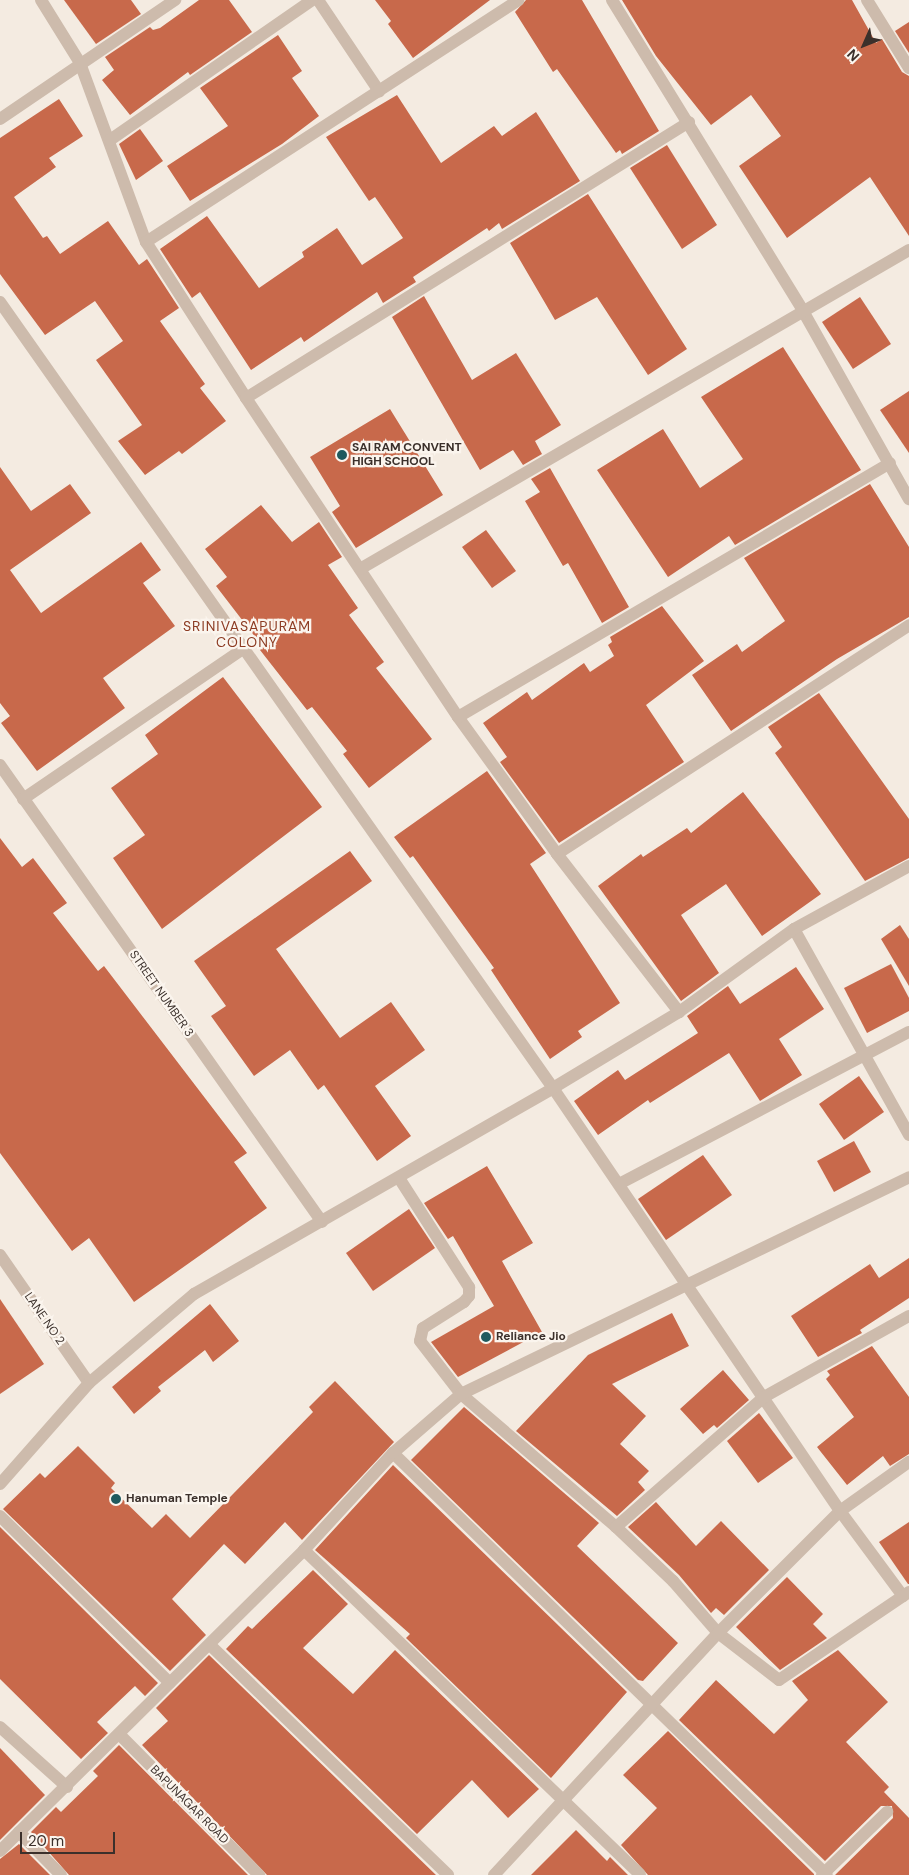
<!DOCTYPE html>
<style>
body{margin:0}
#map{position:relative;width:909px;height:1875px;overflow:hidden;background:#f4ebe1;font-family:"DM Sans",sans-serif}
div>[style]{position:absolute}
.building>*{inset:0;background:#c8694b}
.minor>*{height:12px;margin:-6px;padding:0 6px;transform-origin:6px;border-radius:6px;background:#cdbbac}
.dots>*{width:14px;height:14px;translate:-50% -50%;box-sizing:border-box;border:2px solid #fbf5ee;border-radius:50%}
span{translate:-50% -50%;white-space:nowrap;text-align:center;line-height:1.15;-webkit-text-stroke:4.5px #fbf5ee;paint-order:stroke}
.poi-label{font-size:12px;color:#3b302b;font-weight:700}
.left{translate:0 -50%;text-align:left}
.street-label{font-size:12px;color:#3b302b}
.neighbourhood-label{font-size:14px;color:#8c3b22;letter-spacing:1px}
.north{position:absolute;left:839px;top:20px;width:50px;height:50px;-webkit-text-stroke:4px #fbf5ee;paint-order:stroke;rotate:226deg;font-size:14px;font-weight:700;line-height:20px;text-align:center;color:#3b302b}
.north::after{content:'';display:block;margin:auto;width:18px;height:22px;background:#3b302b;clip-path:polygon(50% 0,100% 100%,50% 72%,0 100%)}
.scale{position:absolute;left:20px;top:1832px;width:95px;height:22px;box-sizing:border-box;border:2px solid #3b302b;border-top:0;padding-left:6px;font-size:15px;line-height:18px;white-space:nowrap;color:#3b302b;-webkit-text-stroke:4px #fbf5ee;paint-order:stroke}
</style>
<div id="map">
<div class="building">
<div style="clip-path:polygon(64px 0,131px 0,141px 14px,96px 44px)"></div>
<div style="clip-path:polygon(199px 0,229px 0,252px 32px,190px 75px,188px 72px,130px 115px,102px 80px,114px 70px,105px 57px,150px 27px,153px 30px,160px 28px)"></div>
<div style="clip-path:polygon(375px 0,490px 0,413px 58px,388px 24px,391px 21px)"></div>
<div style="clip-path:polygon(526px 0,582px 0,659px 131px,622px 154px,620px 150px,616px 153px,557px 69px,553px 72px,515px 12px)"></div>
<div style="clip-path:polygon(622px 0,852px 0,876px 43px,882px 39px,902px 72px,909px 76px,909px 236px,870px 177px,787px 238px,739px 166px,781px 136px,751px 95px,711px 125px,656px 56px)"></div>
<div style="clip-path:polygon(909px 22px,909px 53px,895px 31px)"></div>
<div style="clip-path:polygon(278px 35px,302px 71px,292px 78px,319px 116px,282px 144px,190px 201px,167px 166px,228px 126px,200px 88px)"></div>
<div style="clip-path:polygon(397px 95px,441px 163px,494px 126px,502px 136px,536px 112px,580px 181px,502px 229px,499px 223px,489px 231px,487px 228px,413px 277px,416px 282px,383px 303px,377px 292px,304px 342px,301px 337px,251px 370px,200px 292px,192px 298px,160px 249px,207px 216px,259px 288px,304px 257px,302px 252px,337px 228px,362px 265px,403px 238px,375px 197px,369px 201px,326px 137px)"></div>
<div style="clip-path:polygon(59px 99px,83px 136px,49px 158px,56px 167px,14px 197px,43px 238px,47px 236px,60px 254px,108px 221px,139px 265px,147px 259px,179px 308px,160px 321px,205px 384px,200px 388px,226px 421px,182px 454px,179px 451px,145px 475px,118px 441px,142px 425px,96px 360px,123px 341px,95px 301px,45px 335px,0 274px,0 138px)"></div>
<div style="clip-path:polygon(140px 129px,163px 161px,136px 180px,119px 144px)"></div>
<div style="clip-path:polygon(667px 145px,717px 225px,682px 249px,630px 168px)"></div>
<div style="clip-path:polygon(588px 194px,687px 349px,648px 375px,597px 297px,555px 320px,510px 243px)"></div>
<div style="clip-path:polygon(424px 296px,472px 380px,516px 353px,561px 425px,535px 441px,542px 454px,523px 465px,513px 450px,480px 470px,392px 317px)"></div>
<div style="clip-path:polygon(860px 297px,891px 344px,853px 369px,822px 322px)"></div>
<div style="clip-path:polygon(783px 347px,861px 470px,735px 545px,729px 536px,668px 577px,597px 470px,663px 429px,700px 488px,743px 459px,701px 397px)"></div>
<div style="clip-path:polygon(909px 391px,909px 453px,880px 410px)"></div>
<div style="clip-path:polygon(390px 409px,443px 495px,356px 548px,332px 512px,340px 506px,310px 457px)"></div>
<div style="clip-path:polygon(0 467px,31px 511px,70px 484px,91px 513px,10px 570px,41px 613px,141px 542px,161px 570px,143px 583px,175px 626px,103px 678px,125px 708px,37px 771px,1px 723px,10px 716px,0 703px)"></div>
<div style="clip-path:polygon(550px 468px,629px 607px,602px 623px,568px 563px,563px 566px,525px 501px,540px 492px,531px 479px)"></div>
<div style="clip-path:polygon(870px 484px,909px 547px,909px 617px,837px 659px,731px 731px,692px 675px,737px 644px,742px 652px,785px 621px,744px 558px)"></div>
<div style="clip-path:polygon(261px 505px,292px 542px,319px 522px,342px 557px,328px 565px,358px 608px,349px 615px,384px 662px,376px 668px,432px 739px,369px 788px,343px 754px,347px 751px,312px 707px,307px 710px,260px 650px,263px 647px,216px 586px,227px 577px,205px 549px)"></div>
<div style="clip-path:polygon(486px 530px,516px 571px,492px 588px,462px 547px)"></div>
<div style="clip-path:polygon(662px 606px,704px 661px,646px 705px,684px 762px,559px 843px,500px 762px,507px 757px,483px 723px,527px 692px,532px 700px,584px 663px,590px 672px,614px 656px,608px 645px,612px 642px,610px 637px)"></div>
<div style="clip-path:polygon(223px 677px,322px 807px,162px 929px,113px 858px,145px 835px,111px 788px,158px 754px,145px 735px)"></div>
<div style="clip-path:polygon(819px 693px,909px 819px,909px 858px,865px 881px,775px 753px,782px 747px,768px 727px)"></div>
<div style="clip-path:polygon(487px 771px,546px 853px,530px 864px,620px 1003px,578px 1031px,582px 1037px,550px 1059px,491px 970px,494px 968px,413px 856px,410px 858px,394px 837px)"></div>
<div style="clip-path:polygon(743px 792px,821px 894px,762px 936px,726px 884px,681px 915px,719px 973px,681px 1001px,598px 886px,641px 854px,643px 857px,687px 828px,691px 833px)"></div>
<div style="clip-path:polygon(0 838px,22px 867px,33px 858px,67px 903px,53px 913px,98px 971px,104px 966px,247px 1153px,234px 1162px,267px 1208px,134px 1302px,89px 1238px,72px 1251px,0 1153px)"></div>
<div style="clip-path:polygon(350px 851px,372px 881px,276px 949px,340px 1038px,391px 1002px,425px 1050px,375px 1086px,411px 1136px,377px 1161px,324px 1085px,318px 1090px,290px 1050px,254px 1076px,211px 1016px,226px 1006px,194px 961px)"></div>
<div style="clip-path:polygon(900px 925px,909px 939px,909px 986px,881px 939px)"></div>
<div style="clip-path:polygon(891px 964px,909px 998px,909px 1011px,867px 1033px,844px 988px)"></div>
<div style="clip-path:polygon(796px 967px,824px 1009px,779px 1039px,802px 1075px,760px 1101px,729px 1053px,650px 1103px,648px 1100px,598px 1135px,574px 1101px,618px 1070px,625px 1080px,698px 1033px,687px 1016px,728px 986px,740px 1004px)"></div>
<div style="clip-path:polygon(859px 1076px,884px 1112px,844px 1140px,819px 1104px)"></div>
<div style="clip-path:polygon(854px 1141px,871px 1172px,834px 1192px,817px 1161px)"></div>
<div style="clip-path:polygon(703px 1155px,732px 1195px,666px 1240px,638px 1199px)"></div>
<div style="clip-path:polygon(487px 1166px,533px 1243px,502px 1261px,542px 1332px,458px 1377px,431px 1342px,494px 1306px,453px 1236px,448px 1239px,424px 1203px)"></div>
<div style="clip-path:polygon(409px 1209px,435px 1248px,373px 1291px,346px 1253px)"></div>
<div style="clip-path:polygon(909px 1258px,909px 1298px,860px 1330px,862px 1333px,818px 1357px,791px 1316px,870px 1264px,879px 1278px)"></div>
<div style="clip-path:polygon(0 1299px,44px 1364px,0 1394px)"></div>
<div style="clip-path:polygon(210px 1304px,239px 1341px,213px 1362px,205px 1350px,158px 1387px,161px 1391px,134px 1414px,112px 1387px)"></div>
<div style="clip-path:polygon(672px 1313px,689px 1346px,612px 1384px,646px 1416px,620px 1444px,649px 1471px,638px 1482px,645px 1490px,617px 1516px,516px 1431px,588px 1355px)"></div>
<div style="clip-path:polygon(872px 1346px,909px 1397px,909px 1454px,890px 1466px,883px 1456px,847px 1485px,817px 1447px,854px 1417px,826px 1379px,830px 1375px,827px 1371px)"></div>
<div style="clip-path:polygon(723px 1370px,749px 1400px,717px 1428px,714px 1425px,703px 1434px,680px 1409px)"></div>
<div style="clip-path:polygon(335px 1381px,394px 1442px,302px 1540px,285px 1522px,245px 1564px,224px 1544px,172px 1599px,206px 1635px,170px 1671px,3px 1509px,40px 1473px,45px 1478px,78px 1446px,115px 1483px,111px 1488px,152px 1528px,166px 1514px,190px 1538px,313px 1412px,309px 1407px)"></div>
<div style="clip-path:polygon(464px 1407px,599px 1523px,577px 1546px,678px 1643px,643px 1681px,638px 1680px,411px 1460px)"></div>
<div style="clip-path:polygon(759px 1413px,793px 1458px,758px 1483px,727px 1441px)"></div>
<div style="clip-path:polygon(393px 1465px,627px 1692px,551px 1778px,406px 1638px,410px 1634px,315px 1550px)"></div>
<div style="clip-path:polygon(656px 1502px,696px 1546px,721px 1521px,769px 1570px,724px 1615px,716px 1608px,711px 1613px,679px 1575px,628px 1527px)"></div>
<div style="clip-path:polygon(909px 1522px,909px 1584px,908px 1584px,879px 1542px)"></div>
<div style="clip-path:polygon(0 1527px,158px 1683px,145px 1696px,135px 1686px,97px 1722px,108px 1733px,81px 1759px,0 1679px)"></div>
<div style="clip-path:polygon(313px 1570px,348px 1604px,303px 1648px,353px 1694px,395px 1650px,539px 1789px,508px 1818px,472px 1780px,417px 1834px,226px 1649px,248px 1626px,252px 1629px)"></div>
<div style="clip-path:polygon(787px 1577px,823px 1614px,813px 1624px,827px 1638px,780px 1670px,736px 1627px)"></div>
<div style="clip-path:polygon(838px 1650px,888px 1702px,846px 1742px,889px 1787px,884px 1792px,909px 1818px,909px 1875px,835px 1875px,893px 1818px,892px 1806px,881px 1806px,825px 1861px,679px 1720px,716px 1680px,774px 1734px,808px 1700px,792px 1681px)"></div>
<div style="clip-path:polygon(209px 1655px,436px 1875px,267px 1875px,142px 1745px,168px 1721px,156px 1708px)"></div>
<div style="clip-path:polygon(668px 1731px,814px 1874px,814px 1875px,648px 1875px,621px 1845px,657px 1808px,623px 1775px)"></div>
<div style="clip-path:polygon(119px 1745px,248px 1875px,69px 1875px,31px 1832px,56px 1807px,61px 1812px,98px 1776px,93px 1771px)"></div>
<div style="clip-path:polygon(0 1748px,45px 1795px,0 1840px)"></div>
<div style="clip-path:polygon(576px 1830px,607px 1861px,610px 1857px,628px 1875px,531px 1875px)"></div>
<div style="clip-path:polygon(19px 1844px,50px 1875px,0 1875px,0 1859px)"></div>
</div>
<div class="minor">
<div style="left:41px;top:0;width:74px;rotate:58.2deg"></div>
<div style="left:80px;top:63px;width:191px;rotate:69.8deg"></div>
<div style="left:146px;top:242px;width:185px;rotate:57.3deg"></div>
<div style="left:246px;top:398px;width:383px;rotate:56.4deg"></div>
<div style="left:458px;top:717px;width:169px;rotate:54.1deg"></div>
<div style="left:557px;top:854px;width:200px;rotate:52.3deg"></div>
<div style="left:318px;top:0;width:110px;rotate:56.2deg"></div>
<div style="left:612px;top:0;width:365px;rotate:58.4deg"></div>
<div style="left:803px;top:311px;width:216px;rotate:60.6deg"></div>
<div style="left:867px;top:0;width:80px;rotate:58.3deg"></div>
<div style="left:0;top:119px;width:212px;rotate:-34.2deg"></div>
<div style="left:110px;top:140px;width:246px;rotate:-34.7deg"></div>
<div style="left:146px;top:242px;width:444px;rotate:-33deg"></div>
<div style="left:0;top:302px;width:961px;rotate:54.87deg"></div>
<div style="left:553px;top:1088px;width:511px;rotate:55.84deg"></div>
<div style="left:840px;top:1511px;width:106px;rotate:53.5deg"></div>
<div style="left:246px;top:398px;width:522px;rotate:-31.92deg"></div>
<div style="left:360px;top:569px;width:635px;rotate:-30.16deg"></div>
<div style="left:458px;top:717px;width:501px;rotate:-30.45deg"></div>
<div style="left:0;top:765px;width:559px;rotate:54.83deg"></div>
<div style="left:23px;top:799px;width:266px;rotate:-34.3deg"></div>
<div style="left:557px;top:854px;width:420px;rotate:-33deg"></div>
<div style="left:794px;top:929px;width:236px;rotate:60.8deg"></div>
<div style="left:399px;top:1178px;width:130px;rotate:57.3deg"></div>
<div style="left:469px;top:1287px;width:9px;rotate:90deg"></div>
<div style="left:469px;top:1296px;width:8px;rotate:130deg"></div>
<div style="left:464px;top:1302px;width:49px;rotate:147.6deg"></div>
<div style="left:423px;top:1328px;width:13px;rotate:103deg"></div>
<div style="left:420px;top:1341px;width:67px;rotate:52.3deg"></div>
<div style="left:461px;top:1394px;width:204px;rotate:40.6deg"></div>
<div style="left:616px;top:1527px;width:79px;rotate:43.5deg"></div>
<div style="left:673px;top:1581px;width:69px;rotate:49.1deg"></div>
<div style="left:718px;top:1633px;width:77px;rotate:37.6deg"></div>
<div style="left:779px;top:1680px;width:157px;rotate:-34.1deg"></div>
<div style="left:619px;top:1184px;width:327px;rotate:-27.7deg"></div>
<div style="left:0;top:1255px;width:156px;rotate:55.2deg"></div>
<div style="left:393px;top:1453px;width:605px;rotate:44.2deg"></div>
<div style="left:0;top:1484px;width:135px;rotate:-48.6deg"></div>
<div style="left:89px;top:1383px;width:138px;rotate:-40.3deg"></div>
<div style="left:194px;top:1294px;width:414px;rotate:-29.8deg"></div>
<div style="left:553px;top:1088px;width:147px;rotate:-31.1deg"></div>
<div style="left:679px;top:1012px;width:142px;rotate:-35.8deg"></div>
<div style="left:794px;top:929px;width:131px;rotate:-28.7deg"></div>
<div style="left:0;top:1516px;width:238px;rotate:44.5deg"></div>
<div style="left:616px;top:1527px;width:197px;rotate:-41.3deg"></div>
<div style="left:764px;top:1397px;width:166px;rotate:-29.2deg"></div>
<div style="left:304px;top:1550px;width:467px;rotate:44deg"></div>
<div style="left:210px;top:1645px;width:331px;rotate:44deg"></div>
<div style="left:0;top:1727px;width:90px;rotate:41.8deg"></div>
<div style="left:119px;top:1734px;width:199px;rotate:45.2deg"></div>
<div style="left:19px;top:1832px;width:60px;rotate:45.7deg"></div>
<div style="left:0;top:1851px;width:428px;rotate:-44.7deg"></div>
<div style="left:304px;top:1550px;width:132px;rotate:-47.5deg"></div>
<div style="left:393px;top:1453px;width:90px;rotate:-40.9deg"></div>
<div style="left:461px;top:1394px;width:498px;rotate:-25.8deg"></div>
<div style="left:494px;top:1875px;width:330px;rotate:-47.2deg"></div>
<div style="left:718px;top:1633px;width:173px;rotate:-45deg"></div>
<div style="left:840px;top:1511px;width:85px;rotate:-35.4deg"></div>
<div style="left:822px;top:1875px;width:91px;rotate:-44.1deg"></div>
</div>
<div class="dots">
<div style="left:342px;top:455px;background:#1f5a5e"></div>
<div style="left:486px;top:1337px;background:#1f5a5e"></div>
<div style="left:116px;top:1499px;background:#1f5a5e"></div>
</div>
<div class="poi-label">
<span class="left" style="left:352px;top:455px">SAI RAM CONVENT<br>HIGH SCHOOL</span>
<span class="left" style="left:496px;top:1337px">Reliance Jio</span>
<span class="left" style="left:126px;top:1499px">Hanuman Temple</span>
</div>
<div class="street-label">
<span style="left:161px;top:994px;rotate:55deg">STREET NUMBER 3</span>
<span style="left:44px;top:1319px;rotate:55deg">LANE NO 2</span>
<span style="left:189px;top:1805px;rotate:45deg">BAPUNAGAR ROAD</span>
</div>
<div class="neighbourhood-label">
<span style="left:247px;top:634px">SRINIVASAPURAM<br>COLONY</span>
</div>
<div class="north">N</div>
<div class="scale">20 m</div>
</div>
